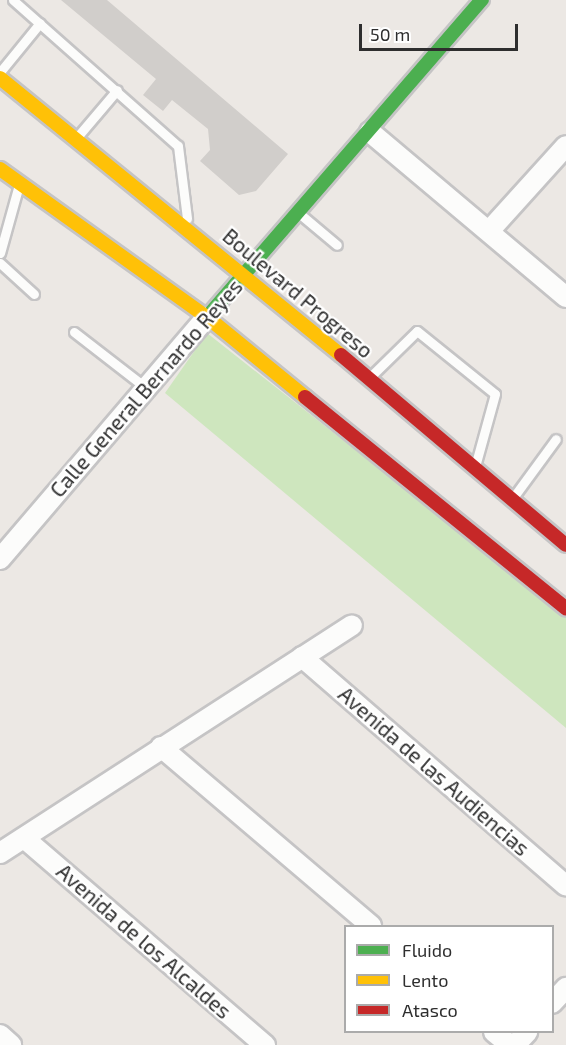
<!DOCTYPE html>
<style>
body{margin:0}
#map{position:relative;width:566px;height:1045px;overflow:hidden;background:#ece8e4;font-family:"Exo 2",sans-serif}
div>[style]{position:absolute}
.green>*{inset:0;background:#cee6be}
.building>*{inset:0;background:#d1cecb}
.roads{filter:drop-shadow(2px 0 #c5c4c5) drop-shadow(-2px 0 #c5c4c5) drop-shadow(0 2px #c5c4c5) drop-shadow(0 -2px #c5c4c5)}
.lane>*{height:9px;margin:-4.5px;padding:0 4.5px;transform-origin:4.5px;border-radius:4.5px;background:#fcfcfb}
.street>*{height:20px;margin:-10px;padding:0 10px;transform-origin:10px;border-radius:10px;background:#fcfcfb}
.fast>*{height:14px;margin:-7px;padding:0 7px;transform-origin:7px;border-radius:7px;background:#4caf50}
.slow>*{height:14px;margin:-7px;padding:0 7px;transform-origin:7px;border-radius:7px;background:#ffc107}
.jam>*{height:14px;margin:-7px;padding:0 7px;transform-origin:7px;border-radius:7px;background:#c62828}
span{translate:-50% -50%;white-space:nowrap;text-align:center;line-height:1.15;-webkit-text-stroke:4.5px #fff;paint-order:stroke}
.street-label{font-size:21px;color:#2e2e2e}
.legend{position:absolute;left:344px;top:925px;width:210px;height:108px;box-sizing:border-box;background:#fff;border:2px solid #ababab;margin:0;padding:8px 10px;list-style:none;font-size:18px;color:#2e2e2e}
.legend li{display:flex;align-items:center;gap:12px;height:30px}
.legend b{width:30px;border:2px solid #ababab}
.scale{position:absolute;left:359px;top:24px;width:159px;height:27px;box-sizing:border-box;border:3px solid #2e2e2e;border-top:0;padding-left:8px;font-size:18px;line-height:21px;white-space:nowrap;color:#2e2e2e;-webkit-text-stroke:4px #fff;paint-order:stroke}
</style>
<div id="map">
<div class="green">
<div style="clip-path:polygon(207px 333px,566px 616px,566px 728px,165px 393px)"></div>
</div>
<div class="building">
<div style="clip-path:polygon(61px 0,107px 0,288px 154px,256px 191px,239px 195px,200px 161px,210px 150px,208px 129px,172px 100px,163px 111px,143px 95px,156px 79px)"></div>
</div>
<div class="roads">
<div class="lane">
<div style="left:13px;top:0;width:220px;rotate:41.5deg"></div>
<div style="left:178px;top:146px;width:73px;rotate:82.9deg"></div>
<div style="left:0;top:72px;width:63px;rotate:-50.8deg"></div>
<div style="left:78px;top:136px;width:60px;rotate:-49.7deg"></div>
<div style="left:300px;top:214px;width:48px;rotate:40deg"></div>
<div style="left:0;top:253px;width:67px;rotate:-74.5deg"></div>
<div style="left:0;top:263px;width:46px;rotate:42.4deg"></div>
<div style="left:74px;top:332px;width:90px;rotate:37.8deg"></div>
<div style="left:371px;top:376px;width:64px;rotate:-44.4deg"></div>
<div style="left:417px;top:331px;width:100px;rotate:38.9deg"></div>
<div style="left:495px;top:394px;width:72px;rotate:105.4deg"></div>
<div style="left:515px;top:495px;width:69px;rotate:-53.8deg"></div>
</div>
<div class="street">
<div style="left:370px;top:132px;width:256px;rotate:40.1deg"></div>
<div style="left:490px;top:230px;width:113px;rotate:-47.9deg"></div>
<div style="left:0;top:559px;width:318px;rotate:-49.5deg"></div>
<div style="left:302px;top:657px;width:349px;rotate:40.9deg"></div>
<div style="left:161px;top:747px;width:276px;rotate:40.4deg"></div>
<div style="left:24px;top:838px;width:318px;rotate:40.7deg"></div>
<div style="left:0;top:853px;width:419px;rotate:-32.9deg"></div>
<div style="left:552px;top:1003px;width:21px;rotate:-47deg"></div>
<div style="left:494px;top:1032px;width:21px;rotate:39deg"></div>
<div style="left:0;top:1035px;width:15px;rotate:42deg"></div>
<div style="left:515px;top:1045px;width:18px;rotate:-47deg"></div>
</div>
<div class="fast">
<div style="left:207px;top:317px;width:420px;rotate:-49.1deg"></div>
</div>
<div class="slow">
<div style="left:0;top:78px;width:439px;rotate:39.1deg"></div>
<div style="left:0;top:169px;width:254px;rotate:35.6deg"></div>
<div style="left:207px;top:317px;width:127px;rotate:39.2deg"></div>
</div>
<div class="jam">
<div style="left:341px;top:355px;width:294px;rotate:40.2deg"></div>
<div style="left:305px;top:397px;width:336px;rotate:39deg"></div>
</div>
</div>
<div class="street-label">
<span style="left:298px;top:293px;rotate:40deg">Boulevard Progreso</span>
<span style="left:146px;top:388px;rotate:-49deg">Calle General Bernardo Reyes</span>
<span style="left:434px;top:771px;rotate:41deg">Avenida de las Audiencias</span>
<span style="left:144px;top:941px;rotate:41deg">Avenida de los Alcaldes</span>
</div>
<ul class="legend">
<li><b style="height:8px;background:#4caf50"></b>Fluido</li>
<li><b style="height:8px;background:#ffc107"></b>Lento</li>
<li><b style="height:8px;background:#c62828"></b>Atasco</li>
</ul>
<div class="scale">50 m</div>
</div>
